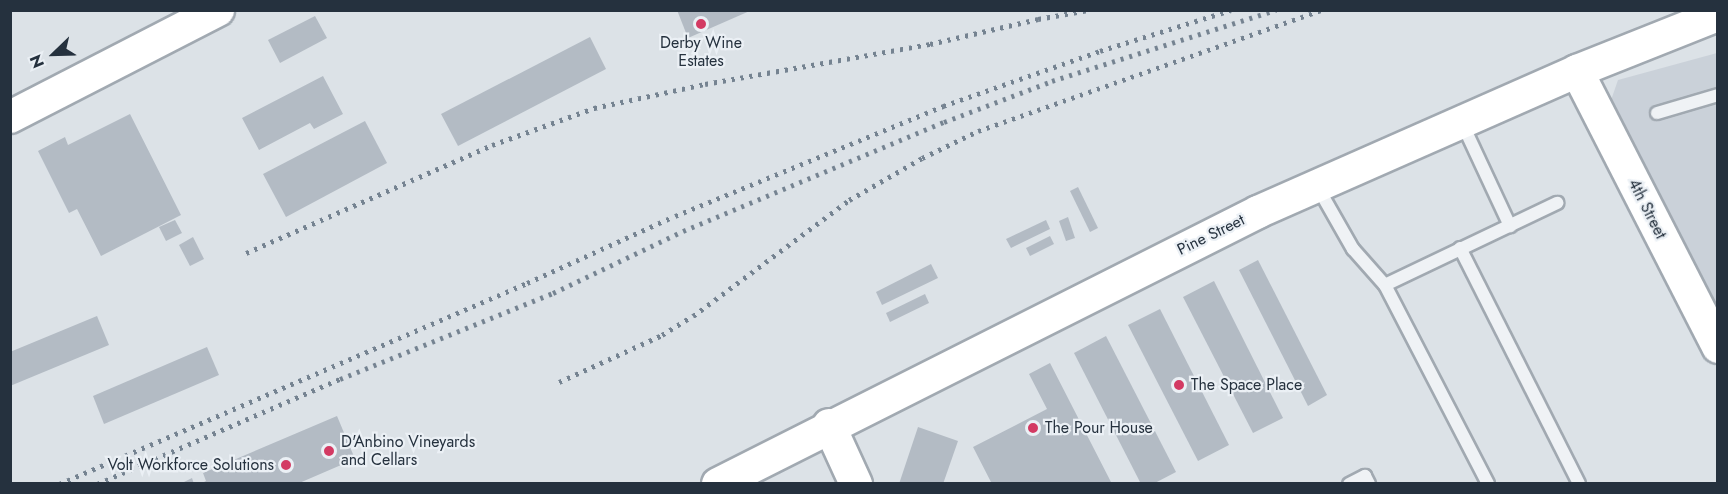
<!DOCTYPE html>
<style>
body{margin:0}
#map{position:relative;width:1728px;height:494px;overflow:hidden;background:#dce2e7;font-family:Jost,sans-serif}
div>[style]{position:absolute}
.built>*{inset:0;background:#cad1d9}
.building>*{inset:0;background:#b3bbc4}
.roads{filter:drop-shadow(2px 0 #a1a9b1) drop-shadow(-2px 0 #a1a9b1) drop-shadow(0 2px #a1a9b1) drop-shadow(0 -2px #a1a9b1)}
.lane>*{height:12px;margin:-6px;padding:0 6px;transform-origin:6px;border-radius:6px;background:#eff2f5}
.secondary>*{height:32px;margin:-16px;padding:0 16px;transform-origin:16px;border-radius:16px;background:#fff}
.rail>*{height:4.5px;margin-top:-2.25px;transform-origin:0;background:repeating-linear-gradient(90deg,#758391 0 3px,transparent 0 9px)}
.dots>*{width:16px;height:16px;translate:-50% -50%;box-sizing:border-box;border:3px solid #ebf0f5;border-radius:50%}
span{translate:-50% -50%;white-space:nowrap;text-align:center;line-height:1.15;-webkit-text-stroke:4.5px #ebf0f5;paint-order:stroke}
.poi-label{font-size:16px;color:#25313e}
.left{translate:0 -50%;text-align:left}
.right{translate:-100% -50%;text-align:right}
.street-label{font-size:16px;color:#25313e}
.frame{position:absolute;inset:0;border:12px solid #25313e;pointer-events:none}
.north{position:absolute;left:24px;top:24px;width:60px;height:60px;-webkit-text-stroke:4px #ebf0f5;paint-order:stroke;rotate:247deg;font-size:16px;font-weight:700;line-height:24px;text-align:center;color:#25313e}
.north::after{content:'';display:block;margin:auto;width:21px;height:27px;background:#25313e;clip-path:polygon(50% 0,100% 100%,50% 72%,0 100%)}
</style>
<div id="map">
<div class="built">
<div style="clip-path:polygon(1717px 53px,1717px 306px,1609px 106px,1618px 80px)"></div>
</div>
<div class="building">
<div style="clip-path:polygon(677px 10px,752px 10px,688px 38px)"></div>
<div style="clip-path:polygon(315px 16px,327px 38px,280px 63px,268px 40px)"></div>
<div style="clip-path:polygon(590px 37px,606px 69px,458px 146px,441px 114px)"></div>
<div style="clip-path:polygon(323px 76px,343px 114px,314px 129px,310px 123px,259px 150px,242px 118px)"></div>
<div style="clip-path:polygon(130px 114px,181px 215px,101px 256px,77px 209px,69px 213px,38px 151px,65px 137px,68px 145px)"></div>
<div style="clip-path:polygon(365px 121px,387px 163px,286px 217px,263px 174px)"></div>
<div style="clip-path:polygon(1078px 187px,1098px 228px,1090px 232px,1070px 191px)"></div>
<div style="clip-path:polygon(1068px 217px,1075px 238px,1066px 241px,1059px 221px)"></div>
<div style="clip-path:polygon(175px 220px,182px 233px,166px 241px,159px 227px)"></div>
<div style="clip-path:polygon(1046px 220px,1050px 229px,1011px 248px,1006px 239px)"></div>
<div style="clip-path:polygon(1050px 236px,1054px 244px,1030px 256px,1026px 248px)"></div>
<div style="clip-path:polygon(193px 237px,204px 259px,190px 266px,179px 245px)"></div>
<div style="clip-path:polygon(1258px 260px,1327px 395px,1308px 406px,1239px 270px)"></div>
<div style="clip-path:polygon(931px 264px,938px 278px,882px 305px,876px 292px)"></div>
<div style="clip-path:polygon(1214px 281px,1283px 418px,1253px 433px,1183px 297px)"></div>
<div style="clip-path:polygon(925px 294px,929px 303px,890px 322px,886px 313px)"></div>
<div style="clip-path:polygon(1160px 309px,1229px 445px,1198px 461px,1128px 325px)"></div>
<div style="clip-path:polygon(97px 316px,109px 345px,10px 386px,10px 352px)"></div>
<div style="clip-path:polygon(1106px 336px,1176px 472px,1153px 484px,1141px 484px,1074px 353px)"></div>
<div style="clip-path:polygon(207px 347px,219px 375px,104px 424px,93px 396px)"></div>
<div style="clip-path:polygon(1050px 363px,1112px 484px,992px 484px,973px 447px,1047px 409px,1029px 374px)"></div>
<div style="clip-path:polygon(337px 416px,355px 459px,297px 484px,200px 484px,206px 481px,203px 473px)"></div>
<div style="clip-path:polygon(918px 427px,958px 441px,943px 484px,899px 484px)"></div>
<div style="clip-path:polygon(192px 478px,194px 484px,180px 484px)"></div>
</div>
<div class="roads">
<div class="lane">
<div style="left:1657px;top:113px;width:64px;rotate:-16.4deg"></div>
<div style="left:1462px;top:123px;width:114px;rotate:65deg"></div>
<div style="left:1317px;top:186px;width:73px;rotate:60.3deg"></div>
<div style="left:1353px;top:249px;width:48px;rotate:48.4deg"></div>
<div style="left:1385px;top:285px;width:224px;rotate:62.6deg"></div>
<div style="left:1460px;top:248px;width:264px;rotate:63.2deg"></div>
<div style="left:1385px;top:285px;width:191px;rotate:-25.5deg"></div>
<div style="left:1349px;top:484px;width:18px;rotate:-27deg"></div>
<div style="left:1365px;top:476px;width:9px;rotate:63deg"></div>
</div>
<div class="secondary">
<div style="left:1577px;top:71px;width:310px;rotate:62.9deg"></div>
<div style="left:10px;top:117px;width:234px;rotate:-27.2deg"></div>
<div style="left:829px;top:425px;width:65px;rotate:65.4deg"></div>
<div style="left:718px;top:484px;width:605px;rotate:-26.73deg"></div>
<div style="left:1258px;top:212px;width:349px;rotate:-23.8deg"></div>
<div style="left:1577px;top:71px;width:152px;rotate:-21.7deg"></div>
</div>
</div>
<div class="rail">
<div style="left:246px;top:253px;width:269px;rotate:-23.7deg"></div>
<div style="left:492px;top:145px;width:109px;rotate:-19.9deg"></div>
<div style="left:594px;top:108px;width:114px;rotate:-12.2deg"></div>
<div style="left:705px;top:84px;width:229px;rotate:-10.1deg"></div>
<div style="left:930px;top:44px;width:111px;rotate:-13deg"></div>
<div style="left:1038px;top:19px;width:51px;rotate:-10.2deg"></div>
<div style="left:559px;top:382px;width:113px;rotate:-24.5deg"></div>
<div style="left:662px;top:335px;width:36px;rotate:-32deg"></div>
<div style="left:693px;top:316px;width:194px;rotate:-36.6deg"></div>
<div style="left:849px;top:200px;width:84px;rotate:-29.9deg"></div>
<div style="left:922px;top:158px;width:62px;rotate:-25.7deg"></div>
<div style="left:978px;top:131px;width:365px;rotate:-19.4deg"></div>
<div style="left:59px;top:484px;width:509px;rotate:-23.24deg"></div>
<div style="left:527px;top:283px;width:162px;rotate:-24.4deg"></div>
<div style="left:675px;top:216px;width:290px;rotate:-22.3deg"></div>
<div style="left:943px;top:106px;width:166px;rotate:-19.3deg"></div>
<div style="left:1100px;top:51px;width:137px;rotate:-17.4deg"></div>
<div style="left:97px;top:484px;width:265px;rotate:-23.4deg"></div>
<div style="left:340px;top:379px;width:230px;rotate:-22deg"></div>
<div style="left:553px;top:293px;width:144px;rotate:-25.5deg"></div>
<div style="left:683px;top:231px;width:283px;rotate:-22.7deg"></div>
<div style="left:944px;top:122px;width:116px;rotate:-20.8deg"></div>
<div style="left:1052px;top:81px;width:235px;rotate:-17.6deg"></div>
</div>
<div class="dots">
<div style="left:701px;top:24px;background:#d33a63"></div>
<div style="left:1179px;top:385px;background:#d33a63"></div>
<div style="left:1033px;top:428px;background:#d33a63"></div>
<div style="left:329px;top:451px;background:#d33a63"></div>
<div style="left:286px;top:465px;background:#d33a63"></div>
</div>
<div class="poi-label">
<span style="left:701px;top:52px">Derby Wine<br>Estates</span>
<span class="left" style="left:1191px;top:385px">The Space Place</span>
<span class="left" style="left:1045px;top:428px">The Pour House</span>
<span class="left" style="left:341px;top:451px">D'Anbino Vineyards<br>and Cellars</span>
<span class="right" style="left:274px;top:465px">Volt Workforce Solutions</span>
</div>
<div class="street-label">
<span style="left:1647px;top:209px;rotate:63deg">4th Street</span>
<span style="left:1211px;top:235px;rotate:-26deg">Pine Street</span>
</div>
<div class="frame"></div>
<div class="north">N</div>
</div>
